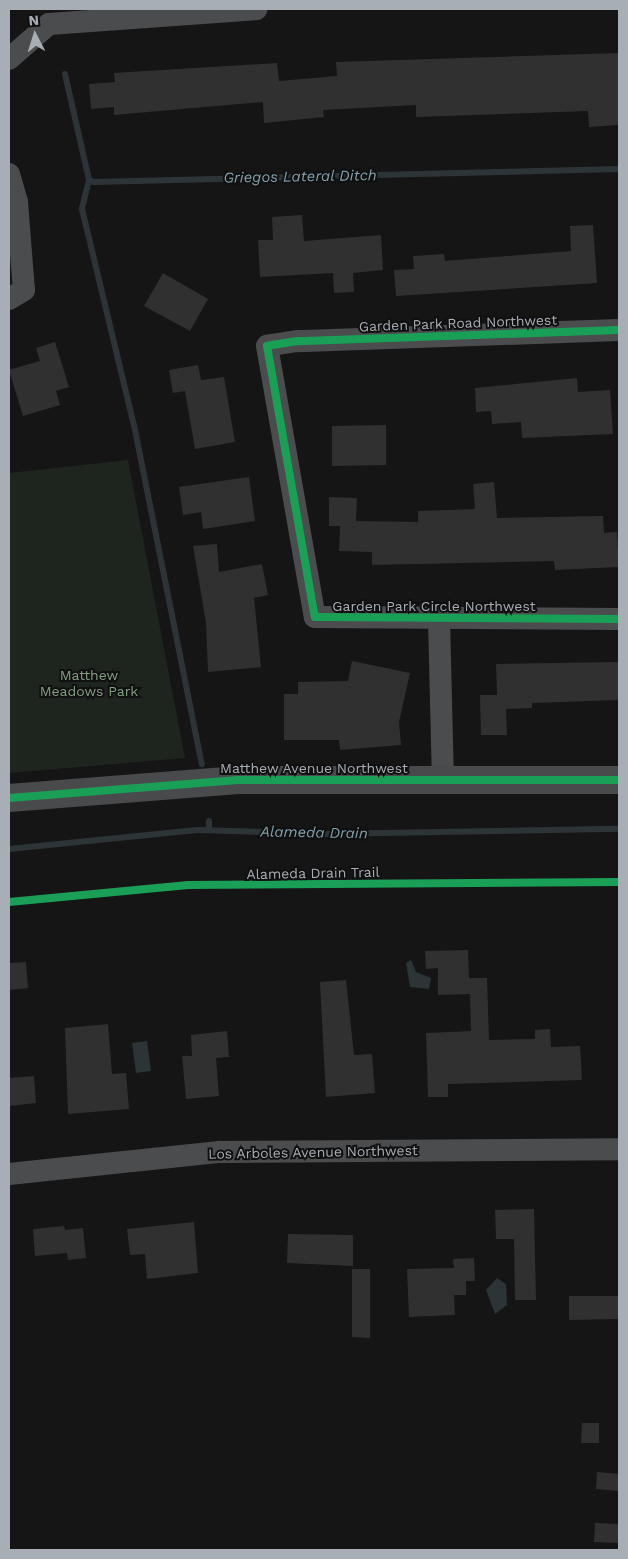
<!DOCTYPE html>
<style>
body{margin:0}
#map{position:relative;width:628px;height:1559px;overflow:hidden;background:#151516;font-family:"Work Sans",sans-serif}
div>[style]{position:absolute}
.green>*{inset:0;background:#1e241e}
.water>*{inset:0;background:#2c3438}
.stream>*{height:6px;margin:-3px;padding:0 3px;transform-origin:3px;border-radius:3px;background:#2c3438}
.building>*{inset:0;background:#303031}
.street>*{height:22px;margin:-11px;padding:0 11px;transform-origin:11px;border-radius:11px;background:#4a4c4e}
.secondary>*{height:28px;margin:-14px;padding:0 14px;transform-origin:14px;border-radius:14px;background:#494a4c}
.cycleway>*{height:8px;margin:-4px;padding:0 4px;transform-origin:4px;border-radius:4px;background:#1a9f57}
span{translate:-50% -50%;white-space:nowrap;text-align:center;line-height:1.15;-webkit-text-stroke:4px #101011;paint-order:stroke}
.street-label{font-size:14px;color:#a8aeb5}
.park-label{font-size:14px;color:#839f80}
.water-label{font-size:15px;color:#82a0ad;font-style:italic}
.frame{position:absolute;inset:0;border:10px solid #a8aeb5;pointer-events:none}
.north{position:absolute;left:10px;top:10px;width:50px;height:50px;-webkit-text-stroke:4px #101011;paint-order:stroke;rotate:355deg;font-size:14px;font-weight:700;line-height:20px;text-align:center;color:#a8aeb5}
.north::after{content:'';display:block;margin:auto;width:18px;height:22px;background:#a8aeb5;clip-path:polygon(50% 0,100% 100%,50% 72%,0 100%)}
</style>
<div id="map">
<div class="green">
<div style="clip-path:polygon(128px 460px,185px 758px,9px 773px,9px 473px)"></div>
</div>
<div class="water">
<div style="clip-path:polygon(411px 960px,416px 972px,431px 978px,429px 989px,410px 987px,406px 963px)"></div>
<div style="clip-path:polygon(147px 1041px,151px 1071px,136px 1073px,132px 1043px)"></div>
<div style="clip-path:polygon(497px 1278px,506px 1284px,507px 1305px,495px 1314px,486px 1290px)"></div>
</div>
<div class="stream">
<div style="left:65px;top:74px;width:109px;rotate:77.2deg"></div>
<div style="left:89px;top:180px;width:5px;rotate:22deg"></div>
<div style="left:94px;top:182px;width:525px;rotate:-1.42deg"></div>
<div style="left:89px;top:180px;width:30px;rotate:104deg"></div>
<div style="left:82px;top:209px;width:222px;rotate:76.5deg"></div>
<div style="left:134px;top:425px;width:346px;rotate:78.7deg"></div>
<div style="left:209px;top:821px;width:9px;rotate:90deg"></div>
<div style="left:9px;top:849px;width:189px;rotate:-5.8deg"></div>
<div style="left:197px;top:830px;width:128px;rotate:1.8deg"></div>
<div style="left:325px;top:834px;width:294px;rotate:-1deg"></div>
</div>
<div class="building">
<div style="clip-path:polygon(619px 53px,618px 125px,589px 127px,588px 111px,416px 117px,416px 105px,323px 110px,324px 117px,264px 123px,263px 102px,114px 115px,114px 107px,91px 109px,89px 84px,115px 82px,114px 73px,277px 63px,279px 81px,337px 76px,336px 62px)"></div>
<div style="clip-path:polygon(302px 215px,304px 241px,381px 235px,383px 270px,353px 273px,354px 292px,334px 293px,333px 273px,260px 277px,258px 240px,273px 240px,272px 217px)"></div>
<div style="clip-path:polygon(593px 225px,597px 283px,396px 296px,394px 270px,414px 269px,413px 256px,444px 254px,445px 261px,571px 251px,570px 226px)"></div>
<div style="clip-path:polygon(163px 273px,208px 299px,190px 331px,144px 306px)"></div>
<div style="clip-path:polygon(55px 342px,69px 387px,56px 391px,60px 405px,23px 416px,9px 370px,40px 361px,36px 348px)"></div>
<div style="clip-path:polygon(198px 365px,201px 380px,224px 377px,235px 442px,195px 449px,185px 391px,173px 393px,169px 370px)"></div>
<div style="clip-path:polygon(577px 378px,578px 392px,610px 390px,613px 434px,522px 438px,521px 422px,492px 424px,491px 411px,476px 412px,475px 388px)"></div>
<div style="clip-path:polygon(386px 425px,386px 465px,332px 466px,332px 426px)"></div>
<div style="clip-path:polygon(249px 477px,255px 521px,203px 529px,201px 512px,183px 515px,179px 487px)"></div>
<div style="clip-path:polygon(494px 482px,497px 518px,603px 516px,604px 533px,617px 532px,619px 567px,555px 570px,554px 561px,372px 565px,372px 552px,339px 551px,340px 526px,329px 526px,329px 497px,357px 498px,356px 521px,418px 522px,418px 511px,475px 509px,473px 484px)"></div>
<div style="clip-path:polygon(217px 544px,219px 572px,262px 564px,268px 595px,254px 598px,261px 667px,208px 672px,206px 623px,193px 546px)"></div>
<div style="clip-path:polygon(352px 661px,410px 673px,399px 722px,401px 745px,340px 750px,339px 740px,284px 740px,284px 694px,298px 694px,298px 682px,348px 681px)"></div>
<div style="clip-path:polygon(618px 662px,619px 700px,532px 703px,532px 708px,506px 709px,507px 735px,481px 735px,480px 695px,497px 695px,496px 664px)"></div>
<div style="clip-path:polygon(468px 950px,469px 978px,487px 978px,489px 1040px,535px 1039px,535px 1030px,550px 1029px,551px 1047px,580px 1046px,582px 1080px,448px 1084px,448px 1097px,428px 1097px,426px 1033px,471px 1031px,470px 994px,438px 995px,438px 968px,426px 969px,425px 951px)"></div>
<div style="clip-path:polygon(26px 962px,28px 988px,9px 990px,9px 963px)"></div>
<div style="clip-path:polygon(346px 980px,354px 1055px,372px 1054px,375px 1093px,326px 1097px,320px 982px)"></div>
<div style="clip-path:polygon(108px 1024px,112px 1074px,126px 1073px,129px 1109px,68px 1114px,65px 1028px)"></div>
<div style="clip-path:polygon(227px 1031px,229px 1057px,216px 1058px,219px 1096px,186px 1099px,182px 1056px,192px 1056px,191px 1035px)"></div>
<div style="clip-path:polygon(34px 1076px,36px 1103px,9px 1106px,9px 1078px)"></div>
<div style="clip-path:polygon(534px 1209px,536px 1300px,515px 1300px,514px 1239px,496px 1239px,495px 1210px)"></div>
<div style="clip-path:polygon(194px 1222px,198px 1273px,147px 1279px,145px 1254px,130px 1255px,127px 1229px)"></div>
<div style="clip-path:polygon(64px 1226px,65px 1230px,83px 1228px,86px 1258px,68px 1260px,67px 1253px,35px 1256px,33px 1229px)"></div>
<div style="clip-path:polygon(288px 1234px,353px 1235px,353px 1266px,287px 1263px)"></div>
<div style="clip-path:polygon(474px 1258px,475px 1281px,466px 1281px,466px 1295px,454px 1295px,455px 1315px,409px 1317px,407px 1269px,454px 1268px,453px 1259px)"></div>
<div style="clip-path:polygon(352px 1269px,370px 1269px,370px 1338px,352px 1337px)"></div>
<div style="clip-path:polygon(569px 1296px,619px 1296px,619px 1319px,569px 1320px)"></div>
<div style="clip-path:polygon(582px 1423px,599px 1423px,599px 1443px,581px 1443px)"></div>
<div style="clip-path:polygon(597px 1472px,619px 1474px,619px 1491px,596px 1489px)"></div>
<div style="clip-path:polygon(595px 1523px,619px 1524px,619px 1543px,594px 1542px)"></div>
</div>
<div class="street">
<div style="left:9px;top:59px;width:53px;rotate:-41.2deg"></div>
<div style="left:49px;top:24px;width:208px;rotate:-4.1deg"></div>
<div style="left:9px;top:174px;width:29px;rotate:74deg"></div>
<div style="left:17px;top:202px;width:88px;rotate:85.5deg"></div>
<div style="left:24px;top:290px;width:17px;rotate:149deg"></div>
<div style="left:619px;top:330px;width:322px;rotate:178deg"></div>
<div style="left:297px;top:341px;width:30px;rotate:171deg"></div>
<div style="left:267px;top:346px;width:275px;rotate:80deg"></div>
<div style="left:315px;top:617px;width:304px;rotate:0.4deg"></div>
<div style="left:439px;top:619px;width:161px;rotate:88.6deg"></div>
<div style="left:9px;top:1174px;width:212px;rotate:-6deg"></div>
<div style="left:220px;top:1152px;width:399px;rotate:-0.4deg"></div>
</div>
<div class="secondary">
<div style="left:9px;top:798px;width:230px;rotate:-4.5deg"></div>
<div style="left:238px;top:780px;width:381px"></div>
</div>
<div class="cycleway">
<div style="left:619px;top:330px;width:322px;rotate:178deg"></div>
<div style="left:297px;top:341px;width:30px;rotate:171deg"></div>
<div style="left:267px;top:346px;width:275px;rotate:80deg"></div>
<div style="left:315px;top:617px;width:304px;rotate:0.4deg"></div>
<div style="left:9px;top:798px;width:230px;rotate:-4.5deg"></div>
<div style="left:238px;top:780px;width:381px"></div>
<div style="left:9px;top:902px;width:180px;rotate:-5.4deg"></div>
<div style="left:188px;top:885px;width:431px;rotate:-0.4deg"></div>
</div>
<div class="street-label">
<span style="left:458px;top:323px;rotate:-2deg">Garden Park Road Northwest</span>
<span style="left:434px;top:606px">Garden Park Circle Northwest</span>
<span style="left:314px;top:768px">Matthew Avenue Northwest</span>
<span style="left:313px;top:873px;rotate:-1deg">Alameda Drain Trail</span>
<span style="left:313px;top:1152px;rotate:-1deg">Los Arboles Avenue Northwest</span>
</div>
<div class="park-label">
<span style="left:89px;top:683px">Matthew<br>Meadows Park</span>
</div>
<div class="water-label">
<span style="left:300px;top:177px;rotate:-1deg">Griegos Lateral Ditch</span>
<span style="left:314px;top:833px;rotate:1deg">Alameda Drain</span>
</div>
<div class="frame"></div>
<div class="north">N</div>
</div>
